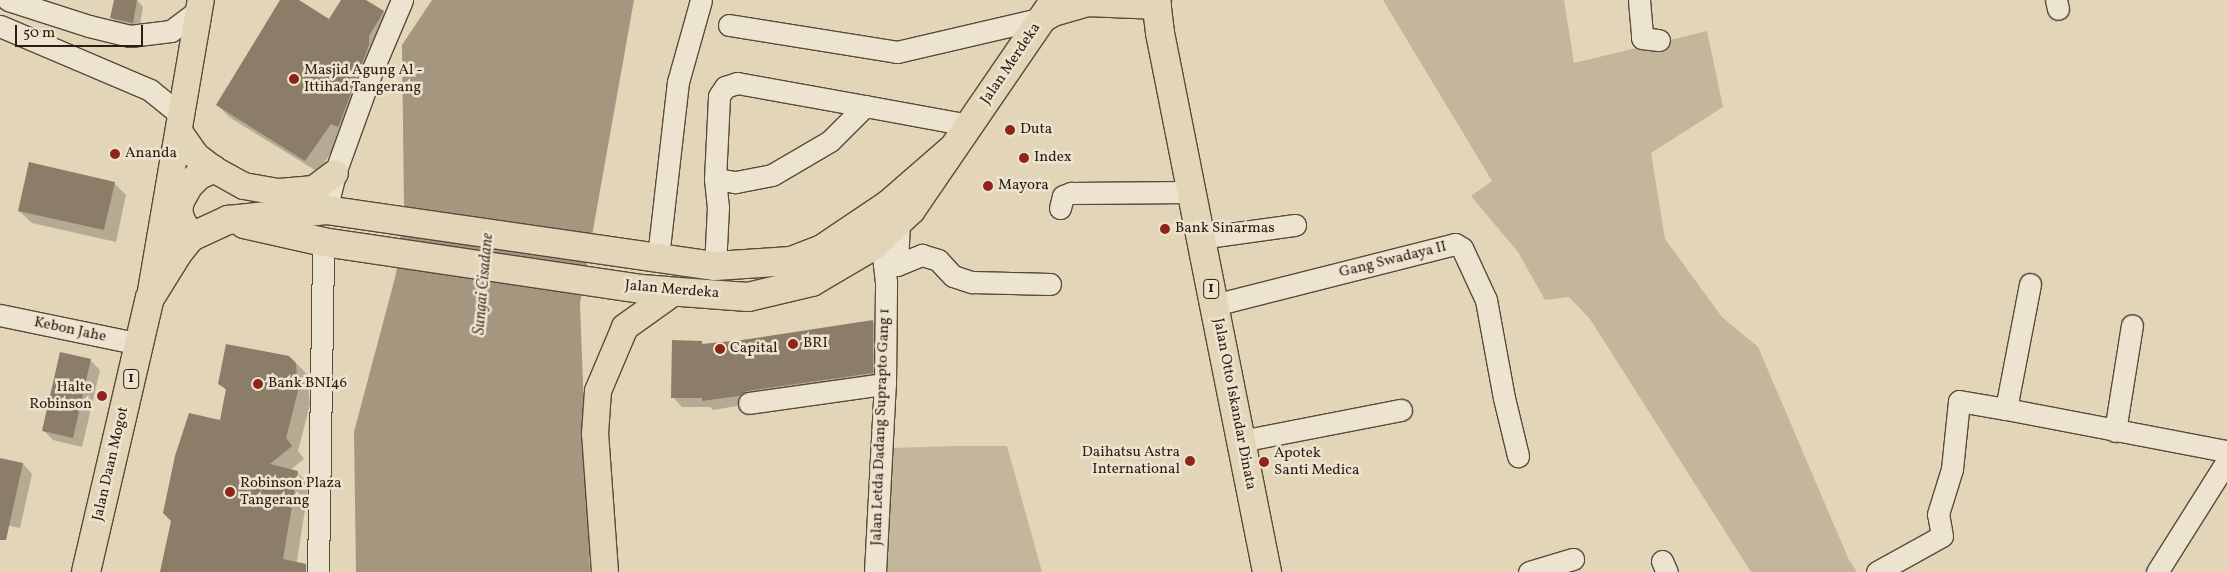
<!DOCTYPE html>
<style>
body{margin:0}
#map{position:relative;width:2227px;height:572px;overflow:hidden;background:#e3d5b7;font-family:Vollkorn,serif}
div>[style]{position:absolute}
.green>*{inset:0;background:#c4b69b}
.water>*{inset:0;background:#a4967f}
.shadow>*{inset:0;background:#0003}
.building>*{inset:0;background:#8b7d68}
.roads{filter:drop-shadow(1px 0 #594b3b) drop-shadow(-1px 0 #594b3b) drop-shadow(0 1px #594b3b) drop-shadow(0 -1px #594b3b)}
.minor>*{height:21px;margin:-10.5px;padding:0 10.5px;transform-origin:10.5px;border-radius:10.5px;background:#ede4d0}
.major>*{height:26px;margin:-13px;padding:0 13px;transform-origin:13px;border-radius:13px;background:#e3d5b7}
.highway>*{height:28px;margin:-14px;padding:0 14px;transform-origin:14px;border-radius:14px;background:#e3d5b7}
.dots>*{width:14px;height:14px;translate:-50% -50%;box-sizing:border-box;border:2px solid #ede4d0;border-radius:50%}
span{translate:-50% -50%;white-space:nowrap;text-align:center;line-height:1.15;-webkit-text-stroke:5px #ede4d0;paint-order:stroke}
.shield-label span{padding:1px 4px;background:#ede4d0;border:1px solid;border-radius:4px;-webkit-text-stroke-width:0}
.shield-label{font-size:14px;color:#2b1d12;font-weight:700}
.street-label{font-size:15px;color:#2b1d12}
.poi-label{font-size:15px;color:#2b1d12}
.left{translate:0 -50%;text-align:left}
.right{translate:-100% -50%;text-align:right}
.water-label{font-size:16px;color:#554738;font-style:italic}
.scale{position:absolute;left:15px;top:25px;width:128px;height:22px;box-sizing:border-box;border:2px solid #2b1d12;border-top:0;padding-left:6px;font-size:15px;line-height:18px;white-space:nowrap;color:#2b1d12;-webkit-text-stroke:4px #ede4d0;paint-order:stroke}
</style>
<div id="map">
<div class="green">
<div style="clip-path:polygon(1383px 0,1564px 0,1574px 63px,1707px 31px,1723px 107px,1651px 153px,1665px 239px,1722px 317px,1758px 347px,1849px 560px,1857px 572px,1751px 572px,1590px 319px,1569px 297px,1545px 300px,1518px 252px,1471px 196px,1492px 181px)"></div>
<div style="clip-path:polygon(956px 446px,1007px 446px,1042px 572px,883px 572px,893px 448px)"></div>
</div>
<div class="water">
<div style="clip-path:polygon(432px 0,634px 0,580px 303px,590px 572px,356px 572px,354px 432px,396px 274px,404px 206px,402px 45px)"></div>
</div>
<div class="shadow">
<div style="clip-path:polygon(115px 0,137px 0,143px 7px,139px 29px,118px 24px,112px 18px)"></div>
<div style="clip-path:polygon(281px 0,296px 0,330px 20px,342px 0,364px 0,383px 12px,395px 24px,343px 135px,318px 172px,229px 117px,217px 104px)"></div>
<div style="clip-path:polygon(114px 183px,126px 195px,116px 242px,32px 223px,19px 211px)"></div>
<div style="clip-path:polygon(873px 322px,882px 331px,881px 382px,713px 410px,710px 407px,682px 407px,673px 397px,701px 342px,704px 345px,742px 342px)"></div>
<div style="clip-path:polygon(90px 360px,100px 370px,82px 447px,53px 440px,44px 431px)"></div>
<div style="clip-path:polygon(294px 361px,307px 374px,310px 404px,298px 451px,304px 459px,290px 470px,297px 472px,309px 484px,296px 567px,301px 572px,161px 572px,221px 421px,227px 391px,219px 383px)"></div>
<div style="clip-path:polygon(0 459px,23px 464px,32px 474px,20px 528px,0 524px)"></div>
</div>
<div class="building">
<div style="clip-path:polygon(114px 0,137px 0,133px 23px,110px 18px)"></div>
<div style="clip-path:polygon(280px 0,299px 0,329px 19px,341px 0,366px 0,384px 11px,369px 36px,369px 45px,339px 125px,338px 127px,331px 124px,305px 161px,216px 105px)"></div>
<div style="clip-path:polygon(29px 162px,115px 182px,104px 230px,18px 211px)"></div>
<div style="clip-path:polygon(873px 320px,873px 373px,747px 391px,739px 396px,702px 401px,702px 398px,671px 398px,672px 340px,702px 341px,702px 344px,742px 340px)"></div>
<div style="clip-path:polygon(226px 344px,289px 356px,296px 363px,298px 391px,286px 438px,292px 446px,270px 464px,298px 471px,283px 559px,306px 564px,306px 572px,160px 572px,171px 521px,163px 513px,175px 456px,189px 413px,220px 420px,226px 389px,218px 384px)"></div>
<div style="clip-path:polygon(60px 352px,91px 359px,73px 438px,42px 431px)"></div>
<div style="clip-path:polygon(0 458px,23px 463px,6px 540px,0 540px)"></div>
</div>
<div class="roads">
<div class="minor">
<div style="left:8px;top:0;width:85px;rotate:17.8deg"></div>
<div style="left:89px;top:26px;width:42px;rotate:13.7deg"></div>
<div style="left:130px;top:36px;width:41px;rotate:-7deg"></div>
<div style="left:171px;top:31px;width:35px;rotate:-37deg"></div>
<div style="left:1639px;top:0;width:38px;rotate:85deg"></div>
<div style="left:1642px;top:38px;width:17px;rotate:7deg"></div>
<div style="left:2056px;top:0;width:9px;rotate:77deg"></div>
<div style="left:729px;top:25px;width:170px;rotate:9.1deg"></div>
<div style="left:897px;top:52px;width:150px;rotate:-13.1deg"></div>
<div style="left:0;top:26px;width:163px;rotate:23.1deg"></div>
<div style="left:150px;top:90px;width:41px;rotate:39.1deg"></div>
<div style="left:865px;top:106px;width:49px;rotate:135deg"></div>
<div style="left:830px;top:141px;width:67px;rotate:149.6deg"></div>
<div style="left:772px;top:175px;width:38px;rotate:169deg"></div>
<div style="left:735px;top:182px;width:20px;rotate:-171deg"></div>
<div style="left:715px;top:179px;width:83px;rotate:-87.2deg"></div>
<div style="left:719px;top:96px;width:11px;rotate:-56deg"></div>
<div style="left:725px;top:87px;width:13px;rotate:-18deg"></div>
<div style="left:737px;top:83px;width:130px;rotate:10.2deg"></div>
<div style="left:865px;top:106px;width:106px;rotate:10.4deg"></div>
<div style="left:715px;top:179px;width:28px;rotate:84deg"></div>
<div style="left:718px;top:207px;width:59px;rotate:92.9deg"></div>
<div style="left:1060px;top:208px;width:12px;rotate:-76deg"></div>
<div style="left:1063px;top:196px;width:9px;rotate:-21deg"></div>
<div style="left:1071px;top:193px;width:120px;rotate:-0.5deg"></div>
<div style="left:326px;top:210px;width:38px;rotate:-76deg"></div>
<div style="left:335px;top:173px;width:109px;rotate:-70.1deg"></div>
<div style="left:372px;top:71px;width:77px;rotate:-67.1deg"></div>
<div style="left:899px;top:221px;width:44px;rotate:92.6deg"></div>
<div style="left:897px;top:265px;width:27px;rotate:-22deg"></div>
<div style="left:922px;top:255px;width:17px;rotate:17deg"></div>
<div style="left:938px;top:260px;width:22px;rotate:47deg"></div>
<div style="left:953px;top:276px;width:20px;rotate:18deg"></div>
<div style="left:972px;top:282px;width:78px;rotate:1.5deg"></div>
<div style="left:1200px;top:238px;width:96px;rotate:-7.8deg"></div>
<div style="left:658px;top:257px;width:176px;rotate:-83.5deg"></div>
<div style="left:678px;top:82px;width:85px;rotate:-74.3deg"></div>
<div style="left:2030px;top:284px;width:127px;rotate:100.9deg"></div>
<div style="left:2006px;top:409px;width:225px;rotate:10.8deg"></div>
<div style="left:1214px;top:305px;width:249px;rotate:-14.2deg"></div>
<div style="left:1455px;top:244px;width:8px;rotate:30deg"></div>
<div style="left:1462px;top:248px;width:57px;rotate:65.2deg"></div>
<div style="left:1486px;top:300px;width:100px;rotate:79.6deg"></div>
<div style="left:1504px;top:398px;width:60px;rotate:76.4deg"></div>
<div style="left:0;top:315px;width:143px;rotate:11.7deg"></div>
<div style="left:749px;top:403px;width:137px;rotate:-8deg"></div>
<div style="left:2115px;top:431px;width:107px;rotate:-80.9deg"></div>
<div style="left:1241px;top:441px;width:163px;rotate:-11deg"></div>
<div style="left:1662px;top:561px;width:12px;rotate:66deg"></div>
<div style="left:318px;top:572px;width:330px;rotate:-89.1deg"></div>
<div style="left:875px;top:572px;width:188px;rotate:-87deg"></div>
<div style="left:885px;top:384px;width:102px;rotate:-89.4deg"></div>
<div style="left:886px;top:282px;width:43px;rotate:-96.6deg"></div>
<div style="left:1529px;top:572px;width:46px;rotate:-16.5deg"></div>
<div style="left:1877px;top:572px;width:74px;rotate:-29deg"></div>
<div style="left:1942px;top:536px;width:22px;rotate:-100deg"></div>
<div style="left:1938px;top:514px;width:47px;rotate:-72.7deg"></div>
<div style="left:1952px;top:469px;width:68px;rotate:-84.1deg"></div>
<div style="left:1959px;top:401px;width:48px;rotate:9.7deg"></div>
<div style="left:2157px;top:572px;width:131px;rotate:-57.8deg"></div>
</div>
<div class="major">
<div style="left:180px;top:133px;width:28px;rotate:55deg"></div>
<div style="left:196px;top:156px;width:21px;rotate:37deg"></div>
<div style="left:213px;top:169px;width:35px;rotate:29deg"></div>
<div style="left:244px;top:186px;width:36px;rotate:10deg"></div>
<div style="left:279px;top:192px;width:35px;rotate:-5deg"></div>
<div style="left:314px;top:189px;width:26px;rotate:-37deg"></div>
<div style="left:150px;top:297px;width:301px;rotate:-80.3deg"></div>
<div style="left:605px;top:572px;width:138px;rotate:-94.1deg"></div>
<div style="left:595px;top:434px;width:43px;rotate:-86deg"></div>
<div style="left:598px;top:391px;width:69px;rotate:-67.1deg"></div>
<div style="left:625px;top:327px;width:60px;rotate:-35.5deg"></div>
</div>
<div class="highway">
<div style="left:1156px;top:0;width:33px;rotate:83deg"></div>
<div style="left:1160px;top:33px;width:550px;rotate:78.77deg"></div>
<div style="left:1043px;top:18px;width:12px;rotate:-31deg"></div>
<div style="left:1053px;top:12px;width:36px;rotate:-16deg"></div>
<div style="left:1088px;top:2px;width:69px;rotate:2.5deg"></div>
<div style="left:244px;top:224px;width:81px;rotate:12.8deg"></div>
<div style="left:323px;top:242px;width:321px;rotate:8.4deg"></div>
<div style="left:641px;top:289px;width:107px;rotate:4.3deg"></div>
<div style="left:748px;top:297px;width:66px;rotate:-13.2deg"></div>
<div style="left:812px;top:282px;width:71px;rotate:-30.5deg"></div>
<div style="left:873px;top:246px;width:52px;rotate:-43.5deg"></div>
<div style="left:911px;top:210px;width:255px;rotate:-55.6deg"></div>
<div style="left:191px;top:237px;width:19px;rotate:-122deg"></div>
<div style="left:181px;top:221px;width:10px;rotate:-107deg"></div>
<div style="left:178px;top:211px;width:10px;rotate:-79deg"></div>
<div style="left:180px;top:201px;width:18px;rotate:-61deg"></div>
<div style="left:189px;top:185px;width:14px;rotate:-45deg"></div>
<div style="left:199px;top:175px;width:15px;rotate:-23deg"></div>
<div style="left:86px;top:572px;width:281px;rotate:-76.9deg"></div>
<div style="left:150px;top:298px;width:53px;rotate:-58.1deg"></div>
<div style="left:178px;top:253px;width:21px;rotate:-51deg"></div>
<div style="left:191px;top:237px;width:41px;rotate:-24.7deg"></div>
<div style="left:228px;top:220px;width:99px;rotate:-5.8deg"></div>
<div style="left:326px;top:210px;width:393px;rotate:8.2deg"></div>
<div style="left:715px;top:266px;width:76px;rotate:-3.8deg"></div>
<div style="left:791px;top:261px;width:33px;rotate:-21deg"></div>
<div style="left:822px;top:249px;width:81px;rotate:-33.9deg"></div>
<div style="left:889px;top:204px;width:81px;rotate:-41deg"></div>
</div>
</div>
<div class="dots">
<div style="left:294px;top:79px;background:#8f2418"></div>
<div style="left:1010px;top:130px;background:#8f2418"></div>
<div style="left:115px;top:154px;background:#8f2418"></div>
<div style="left:1024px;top:158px;background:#8f2418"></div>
<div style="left:988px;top:186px;background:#8f2418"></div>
<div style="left:1165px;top:229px;background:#8f2418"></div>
<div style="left:793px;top:344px;background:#8f2418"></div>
<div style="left:720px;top:349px;background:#8f2418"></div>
<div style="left:258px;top:384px;background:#8f2418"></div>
<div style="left:102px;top:396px;background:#8f2418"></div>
<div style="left:1190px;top:461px;background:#8f2418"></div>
<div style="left:1264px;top:462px;background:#8f2418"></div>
<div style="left:230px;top:492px;background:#8f2418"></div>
</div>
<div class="shield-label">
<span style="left:1211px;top:289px">1</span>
<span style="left:131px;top:379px">1</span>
</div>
<div class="street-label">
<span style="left:1011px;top:64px;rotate:-56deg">Jalan Merdeka</span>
<span style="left:1393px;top:260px;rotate:-14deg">Gang Swadaya II</span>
<span style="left:672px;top:290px;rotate:5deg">Jalan Merdeka</span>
<span style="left:70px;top:330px;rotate:12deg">Kebon Jahe</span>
<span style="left:1234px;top:404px;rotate:79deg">Jalan Otto Iskandar Dinata</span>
<span style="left:881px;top:427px;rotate:-88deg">Jalan Letda Dadang Suprapto Gang 1</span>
<span style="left:111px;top:464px;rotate:-77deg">Jalan Daan Mogot</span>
</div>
<div class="poi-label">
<span class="left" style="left:304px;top:79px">Masjid Agung Al -<br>Ittihad Tangerang</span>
<span class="left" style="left:1020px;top:130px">Duta</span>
<span class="left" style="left:125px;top:154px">Ananda</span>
<span class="left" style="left:1034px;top:158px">Index</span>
<span class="left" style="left:998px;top:186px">Mayora</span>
<span class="left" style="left:1175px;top:229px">Bank Sinarmas</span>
<span class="left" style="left:803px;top:344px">BRI</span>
<span class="left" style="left:730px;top:349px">Capital</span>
<span class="left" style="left:268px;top:384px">Bank BNI46</span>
<span class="right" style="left:92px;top:396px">Halte<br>Robinson</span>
<span class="right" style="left:1180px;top:461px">Daihatsu Astra<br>International</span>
<span class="left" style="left:1274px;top:462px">Apotek<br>Santi Medica</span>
<span class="left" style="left:240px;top:492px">Robinson Plaza<br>Tangerang</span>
</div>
<div class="water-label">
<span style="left:484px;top:284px;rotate:-85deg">Sungai Cisadane</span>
</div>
<div class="scale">50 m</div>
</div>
